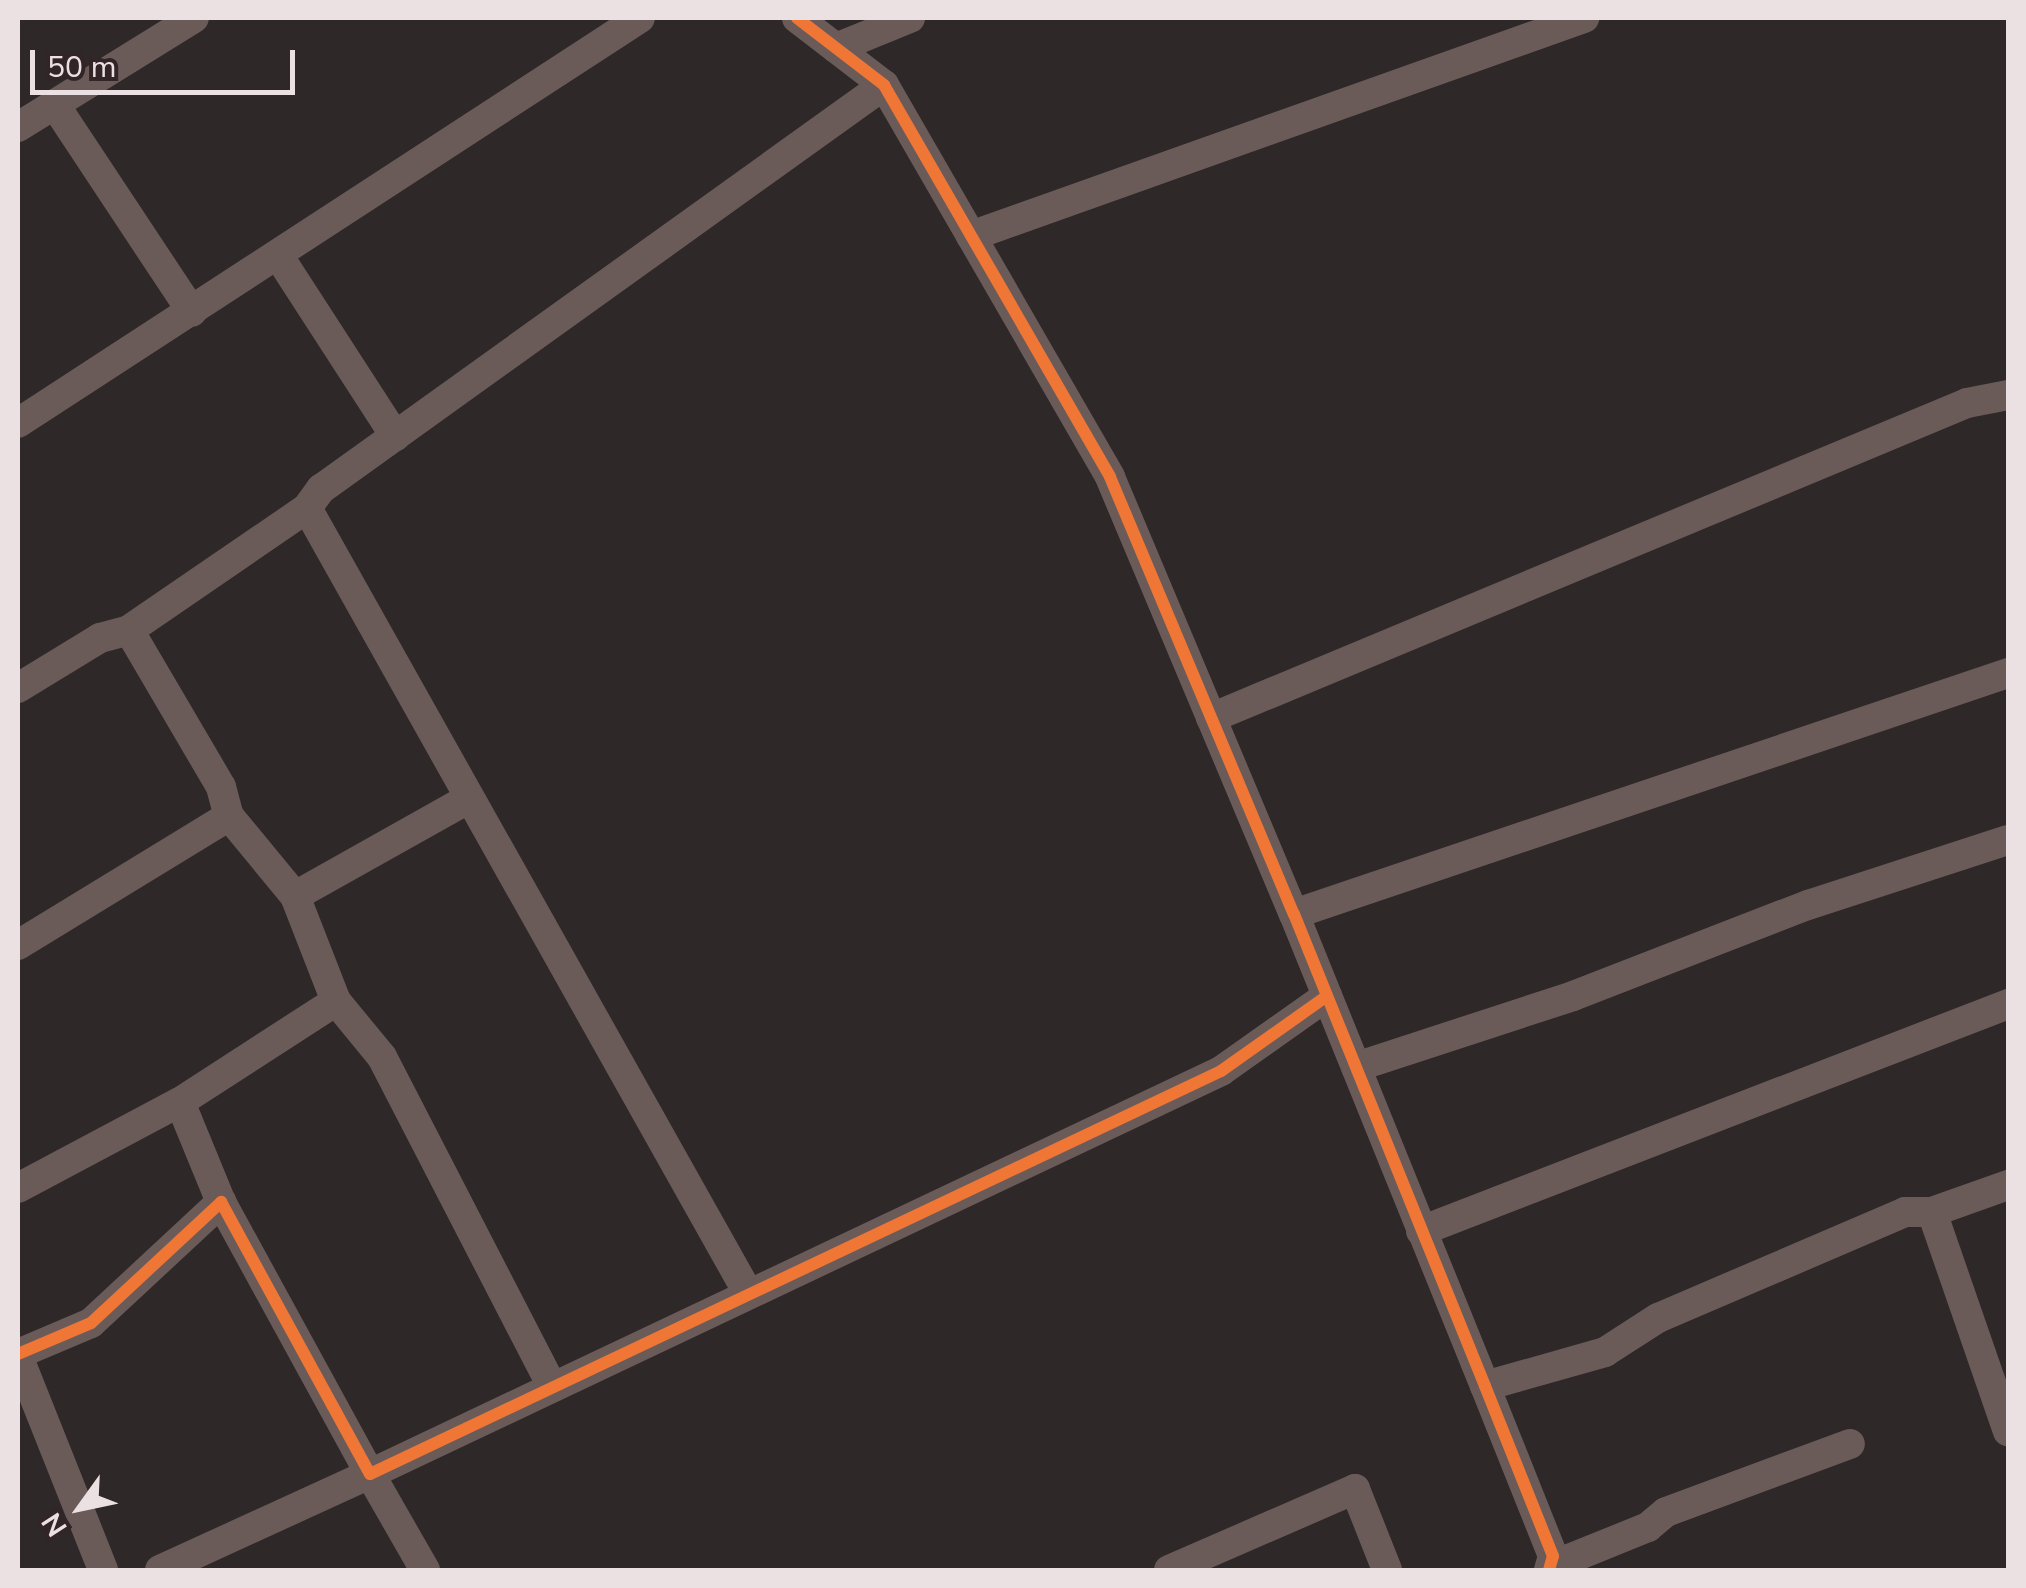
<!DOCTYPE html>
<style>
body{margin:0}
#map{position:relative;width:2026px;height:1588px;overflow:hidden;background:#2e2829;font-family:"Nunito Sans",sans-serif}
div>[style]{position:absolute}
.street>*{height:30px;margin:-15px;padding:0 15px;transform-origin:15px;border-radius:15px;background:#6a5b59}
.cycleway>*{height:12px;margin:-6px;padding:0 6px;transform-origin:6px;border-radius:6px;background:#f07635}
span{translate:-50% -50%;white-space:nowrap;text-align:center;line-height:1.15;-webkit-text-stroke:8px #322427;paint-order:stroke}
.frame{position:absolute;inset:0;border:20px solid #ebe1e3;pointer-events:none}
.north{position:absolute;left:30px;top:1458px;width:100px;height:100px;-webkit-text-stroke:8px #322427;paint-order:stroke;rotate:237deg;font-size:28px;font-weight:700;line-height:40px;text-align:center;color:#ebe1e3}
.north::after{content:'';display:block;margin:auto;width:35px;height:45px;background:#ebe1e3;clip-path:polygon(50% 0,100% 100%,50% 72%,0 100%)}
.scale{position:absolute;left:30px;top:50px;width:265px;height:45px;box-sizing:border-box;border:5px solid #ebe1e3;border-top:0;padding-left:12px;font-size:30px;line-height:35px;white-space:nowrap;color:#ebe1e3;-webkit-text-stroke:8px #322427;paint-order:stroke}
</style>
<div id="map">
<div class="street">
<div style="left:797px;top:18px;width:110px;rotate:37.6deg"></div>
<div style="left:884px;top:85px;width:452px;rotate:60deg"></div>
<div style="left:1110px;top:477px;width:474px;rotate:67.2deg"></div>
<div style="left:1294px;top:914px;width:509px;rotate:67.97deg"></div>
<div style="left:1485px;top:1386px;width:183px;rotate:68.2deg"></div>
<div style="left:1553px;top:1556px;width:15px;rotate:106deg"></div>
<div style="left:836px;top:48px;width:80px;rotate:-22.1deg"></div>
<div style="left:55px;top:105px;width:248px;rotate:56.5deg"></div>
<div style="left:18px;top:127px;width:207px;rotate:-31.8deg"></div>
<div style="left:971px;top:236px;width:651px;rotate:-19.58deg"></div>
<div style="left:278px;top:255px;width:216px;rotate:57.1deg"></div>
<div style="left:18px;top:423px;width:742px;rotate:-33.07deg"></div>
<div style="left:307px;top:508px;width:900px;rotate:60.67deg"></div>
<div style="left:129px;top:630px;width:216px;rotate:-34.4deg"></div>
<div style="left:307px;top:508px;width:24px;rotate:-54deg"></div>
<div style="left:321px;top:489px;width:693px;rotate:-35.66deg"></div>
<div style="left:18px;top:688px;width:96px;rotate:-31.4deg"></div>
<div style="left:100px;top:638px;width:30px;rotate:-15deg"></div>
<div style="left:129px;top:630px;width:182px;rotate:59.6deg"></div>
<div style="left:221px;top:787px;width:30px;rotate:75deg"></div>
<div style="left:229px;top:816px;width:104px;rotate:50.5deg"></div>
<div style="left:295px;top:896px;width:113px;rotate:68.7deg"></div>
<div style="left:336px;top:1001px;width:72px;rotate:50.6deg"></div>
<div style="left:382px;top:1057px;width:371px;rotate:62.7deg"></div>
<div style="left:1211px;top:718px;width:819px;rotate:-22.62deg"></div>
<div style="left:1967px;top:403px;width:42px;rotate:-11deg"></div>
<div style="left:295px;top:896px;width:198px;rotate:-29.3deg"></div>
<div style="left:1294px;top:914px;width:754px;rotate:-18.65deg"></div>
<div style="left:18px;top:945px;width:247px;rotate:-31.4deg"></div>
<div style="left:1356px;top:1067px;width:228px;rotate:-18.1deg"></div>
<div style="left:1573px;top:996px;width:252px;rotate:-21.2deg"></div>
<div style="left:1808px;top:905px;width:210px;rotate:-18deg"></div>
<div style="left:18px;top:1188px;width:183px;rotate:-28deg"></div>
<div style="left:221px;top:1202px;width:108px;rotate:-112.3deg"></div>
<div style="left:180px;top:1102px;width:186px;rotate:-32.9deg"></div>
<div style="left:1932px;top:1212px;width:232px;rotate:70.9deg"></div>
<div style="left:1421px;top:1231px;width:629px;rotate:-21.14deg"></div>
<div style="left:18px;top:1354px;width:79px;rotate:-23deg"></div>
<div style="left:91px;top:1323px;width:178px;rotate:-42.9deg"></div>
<div style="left:221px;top:1202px;width:310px;rotate:61.3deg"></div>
<div style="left:370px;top:1474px;width:942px;rotate:-25.34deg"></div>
<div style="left:1221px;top:1071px;width:130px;rotate:-35.3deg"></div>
<div style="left:18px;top:1356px;width:230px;rotate:68.3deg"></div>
<div style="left:1485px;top:1386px;width:125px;rotate:-15.8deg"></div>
<div style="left:1605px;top:1352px;width:63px;rotate:-32.7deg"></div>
<div style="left:1658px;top:1318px;width:269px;rotate:-23.2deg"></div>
<div style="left:1905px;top:1212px;width:27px"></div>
<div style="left:1932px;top:1212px;width:81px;rotate:-19.6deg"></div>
<div style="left:1553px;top:1556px;width:12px;rotate:24deg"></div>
<div style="left:1564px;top:1561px;width:91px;rotate:-22deg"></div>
<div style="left:1648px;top:1527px;width:23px;rotate:-40deg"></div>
<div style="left:1666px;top:1512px;width:196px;rotate:-20.3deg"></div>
<div style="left:160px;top:1570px;width:231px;rotate:-24.6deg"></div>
<div style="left:370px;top:1474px;width:111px;rotate:60.2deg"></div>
<div style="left:1169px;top:1570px;width:203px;rotate:-23.5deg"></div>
<div style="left:1355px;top:1489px;width:87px;rotate:68.4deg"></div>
</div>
<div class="cycleway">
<div style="left:797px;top:18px;width:110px;rotate:37.6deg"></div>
<div style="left:884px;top:85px;width:452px;rotate:60deg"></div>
<div style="left:1110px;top:477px;width:474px;rotate:67.2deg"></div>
<div style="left:1294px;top:914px;width:509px;rotate:67.97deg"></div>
<div style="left:1485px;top:1386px;width:183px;rotate:68.2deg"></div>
<div style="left:1553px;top:1556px;width:15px;rotate:106deg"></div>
<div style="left:18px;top:1354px;width:79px;rotate:-23deg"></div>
<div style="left:91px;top:1323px;width:178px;rotate:-42.9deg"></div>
<div style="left:221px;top:1202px;width:310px;rotate:61.3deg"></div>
<div style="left:370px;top:1474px;width:942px;rotate:-25.34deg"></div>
<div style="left:1221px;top:1071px;width:130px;rotate:-35.3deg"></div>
</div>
<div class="frame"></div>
<div class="north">N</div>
<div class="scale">50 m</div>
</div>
